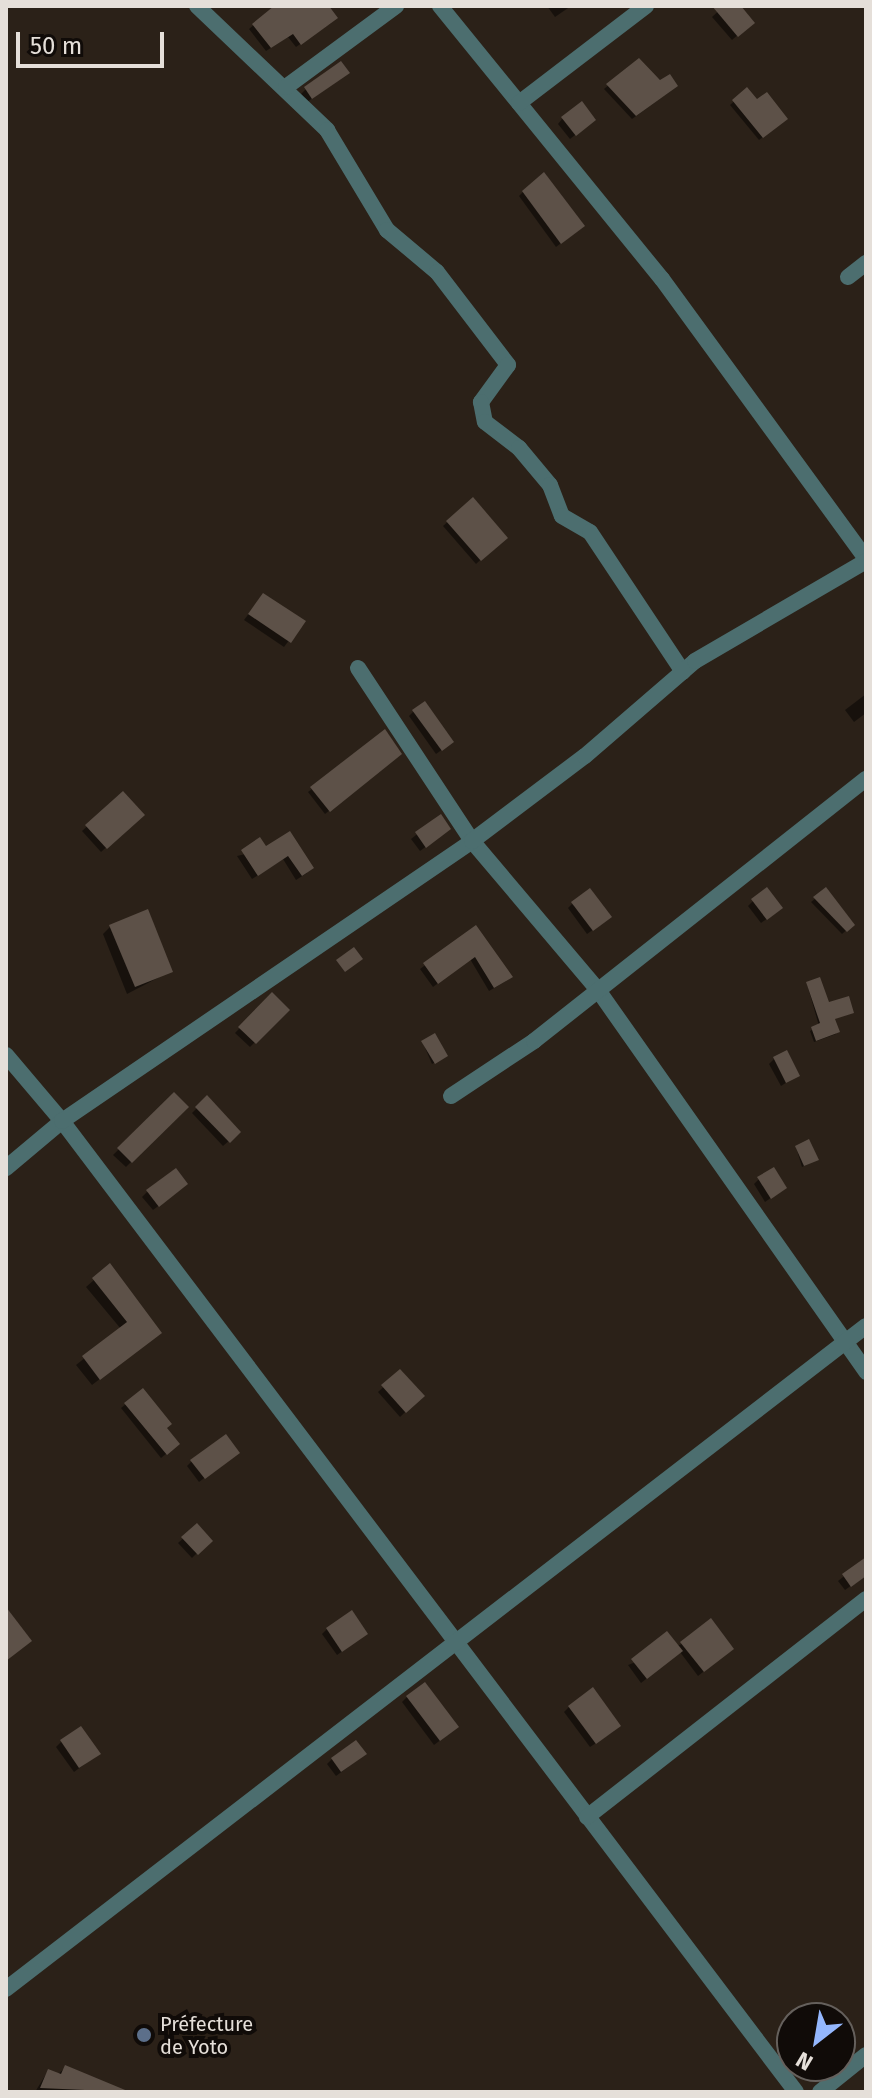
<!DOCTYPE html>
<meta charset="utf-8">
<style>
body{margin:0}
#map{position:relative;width:872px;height:2098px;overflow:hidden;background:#2b2118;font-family:"Fira Sans",sans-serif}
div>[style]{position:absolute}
.shadow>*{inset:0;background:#0007}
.building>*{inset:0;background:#5d5148}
.minor>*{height:16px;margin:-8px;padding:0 8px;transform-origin:8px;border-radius:8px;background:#4c6e6f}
.tertiary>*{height:16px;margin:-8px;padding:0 8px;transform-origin:8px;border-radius:8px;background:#4c6e6f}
.dots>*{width:22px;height:22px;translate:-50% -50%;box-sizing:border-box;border:4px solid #100b08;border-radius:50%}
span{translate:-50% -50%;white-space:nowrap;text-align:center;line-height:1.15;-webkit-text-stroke:8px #100b08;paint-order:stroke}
.poi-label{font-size:20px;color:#e5dfd9}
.left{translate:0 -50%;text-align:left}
.frame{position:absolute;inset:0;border:8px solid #e5dfd9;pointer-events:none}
.north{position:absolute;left:776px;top:2002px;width:80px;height:80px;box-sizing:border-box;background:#100b08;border:2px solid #65605c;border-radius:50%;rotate:211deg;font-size:22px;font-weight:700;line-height:32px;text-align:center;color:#e5dfd9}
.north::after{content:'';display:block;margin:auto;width:28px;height:36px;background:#94b7fd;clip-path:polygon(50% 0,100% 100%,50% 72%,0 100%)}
.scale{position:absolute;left:16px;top:32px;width:148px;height:36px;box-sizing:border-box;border:4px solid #e5dfd9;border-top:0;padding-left:10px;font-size:24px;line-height:28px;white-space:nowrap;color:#e5dfd9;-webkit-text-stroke:6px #100b08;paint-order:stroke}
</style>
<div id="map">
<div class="shadow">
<div style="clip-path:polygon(276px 6px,325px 6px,331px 23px,296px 47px,288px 37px,266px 51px,249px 29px)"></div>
<div style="clip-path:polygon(547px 6px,571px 6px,555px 17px)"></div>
<div style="clip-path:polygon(724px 6px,738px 6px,747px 27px,732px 40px,712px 17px)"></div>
<div style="clip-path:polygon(638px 61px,672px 90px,632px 119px,604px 89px)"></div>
<div style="clip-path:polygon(342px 78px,307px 102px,301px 94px,306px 89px)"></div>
<div style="clip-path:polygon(747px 90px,782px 123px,759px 140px,730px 105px)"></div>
<div style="clip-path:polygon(562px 119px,589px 124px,570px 139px,558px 124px)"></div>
<div style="clip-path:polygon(523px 192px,578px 230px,556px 247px,519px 196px)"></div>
<div style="clip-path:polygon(473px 500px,505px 537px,476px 564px,443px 526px)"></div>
<div style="clip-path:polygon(263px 595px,303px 622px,284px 647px,244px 620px)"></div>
<div style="clip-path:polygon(866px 694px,866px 713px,854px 722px,845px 710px)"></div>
<div style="clip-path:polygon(414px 711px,447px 746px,436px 754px,409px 716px)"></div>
<div style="clip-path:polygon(395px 758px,325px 814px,308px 792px,312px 789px)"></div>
<div style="clip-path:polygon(123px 794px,142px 815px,101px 852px,82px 831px)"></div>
<div style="clip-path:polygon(440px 816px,443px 834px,420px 851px,411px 839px)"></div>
<div style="clip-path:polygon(289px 833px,307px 873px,296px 880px,283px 859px,252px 879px,237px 856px,266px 849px)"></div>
<div style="clip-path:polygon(826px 890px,852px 925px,842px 934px,811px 902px)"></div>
<div style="clip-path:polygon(753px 901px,775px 913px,761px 923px,748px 906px)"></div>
<div style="clip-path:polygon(572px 904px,604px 922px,587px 934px,568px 908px)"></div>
<div style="clip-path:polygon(111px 926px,171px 971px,127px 994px,103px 934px)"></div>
<div style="clip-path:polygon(475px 928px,506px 981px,489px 991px,470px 959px,433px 987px,420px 969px)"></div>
<div style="clip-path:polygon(807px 984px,828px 1004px,852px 1013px,833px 1019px,836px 1034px,814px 1042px,810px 1031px,819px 1026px)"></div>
<div style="clip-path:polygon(272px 995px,287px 1010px,250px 1047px,235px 1033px)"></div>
<div style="clip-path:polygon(423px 1043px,444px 1057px,432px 1064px)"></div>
<div style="clip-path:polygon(774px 1059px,798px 1075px,781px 1086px,769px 1064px)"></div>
<div style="clip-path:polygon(174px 1095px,186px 1107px,126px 1167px,113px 1155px)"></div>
<div style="clip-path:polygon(207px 1098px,239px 1132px,223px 1146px,192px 1113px)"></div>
<div style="clip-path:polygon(796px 1147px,814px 1161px,802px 1167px)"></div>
<div style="clip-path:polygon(759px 1179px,785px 1188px,765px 1202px,754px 1184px)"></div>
<div style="clip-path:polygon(181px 1189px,153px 1210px,142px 1197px,147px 1192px)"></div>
<div style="clip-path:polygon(110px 1266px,152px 1339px,92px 1385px,76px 1365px,121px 1329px,86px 1287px)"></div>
<div style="clip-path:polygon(400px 1372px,422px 1396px,400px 1417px,378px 1392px)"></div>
<div style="clip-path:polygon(126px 1404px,165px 1428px,173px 1448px,161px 1458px,121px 1408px)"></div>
<div style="clip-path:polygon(232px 1457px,199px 1482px,187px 1466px,192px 1461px)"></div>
<div style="clip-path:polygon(197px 1526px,210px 1540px,192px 1558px,178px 1543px)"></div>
<div style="clip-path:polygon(866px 1559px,866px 1575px,845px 1590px,838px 1581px)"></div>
<div style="clip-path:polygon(327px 1629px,361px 1638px,337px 1655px,322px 1634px)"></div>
<div style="clip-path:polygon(682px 1644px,727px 1653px,698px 1676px,680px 1652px,641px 1683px,628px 1665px)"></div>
<div style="clip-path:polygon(407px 1697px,451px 1732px,434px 1745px,402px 1702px)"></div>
<div style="clip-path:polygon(569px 1707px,614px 1731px,590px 1747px,564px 1712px)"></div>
<div style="clip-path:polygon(61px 1742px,93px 1758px,74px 1772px,56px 1747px)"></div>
<div style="clip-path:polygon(332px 1759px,359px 1759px,336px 1776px,327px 1764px)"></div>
<div style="clip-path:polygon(66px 2067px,126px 2092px,35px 2092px,48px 2071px,57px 2075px)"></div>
</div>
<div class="building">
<div style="clip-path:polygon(274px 6px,329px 6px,338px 18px,301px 45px,293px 34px,271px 48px,252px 24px)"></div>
<div style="clip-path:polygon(712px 6px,741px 6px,755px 23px,738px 37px)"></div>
<div style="clip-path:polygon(639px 58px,660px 80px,670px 74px,678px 86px,636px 116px,606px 84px)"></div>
<div style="clip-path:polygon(341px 61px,350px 73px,312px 99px,304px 87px)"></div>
<div style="clip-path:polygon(747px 87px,757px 99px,767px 92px,788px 119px,763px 138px,732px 100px)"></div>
<div style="clip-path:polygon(582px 101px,596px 120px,576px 136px,561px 117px)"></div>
<div style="clip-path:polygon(544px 172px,585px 226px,561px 244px,522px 191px)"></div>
<div style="clip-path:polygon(473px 497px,508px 538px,481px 561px,446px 521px)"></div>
<div style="clip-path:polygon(263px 593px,306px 621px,291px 643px,248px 614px)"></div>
<div style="clip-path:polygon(425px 701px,454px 742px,442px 751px,412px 710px)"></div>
<div style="clip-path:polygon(385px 729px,402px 754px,330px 812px,310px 787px)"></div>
<div style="clip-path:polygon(123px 791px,145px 815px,107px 849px,85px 825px)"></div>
<div style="clip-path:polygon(441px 814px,451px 829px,426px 848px,415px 832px)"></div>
<div style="clip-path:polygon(290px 831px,314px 868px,302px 876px,288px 856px,258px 876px,241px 850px,260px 837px,266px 846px)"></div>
<div style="clip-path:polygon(767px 887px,783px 908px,767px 920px,751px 899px)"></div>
<div style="clip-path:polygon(826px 887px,855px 925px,847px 932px,813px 897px)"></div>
<div style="clip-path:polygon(590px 888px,612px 917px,593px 931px,571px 902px)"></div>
<div style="clip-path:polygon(148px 909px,173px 972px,135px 987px,109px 925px)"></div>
<div style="clip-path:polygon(476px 925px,513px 977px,494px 988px,475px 957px,438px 984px,423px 963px)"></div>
<div style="clip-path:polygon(354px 947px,363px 959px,345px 972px,336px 960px)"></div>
<div style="clip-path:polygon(820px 977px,829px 1002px,849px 996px,854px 1013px,835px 1019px,840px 1032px,816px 1041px,811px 1027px,820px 1023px,806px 982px)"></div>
<div style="clip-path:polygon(272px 992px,290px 1010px,256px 1044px,238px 1027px)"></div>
<div style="clip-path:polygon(435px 1033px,448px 1056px,435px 1064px,421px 1041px)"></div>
<div style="clip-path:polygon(787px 1050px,800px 1076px,786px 1083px,773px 1057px)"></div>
<div style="clip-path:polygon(174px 1092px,189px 1107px,132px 1163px,117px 1148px)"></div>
<div style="clip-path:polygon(207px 1095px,241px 1132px,230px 1143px,195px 1107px)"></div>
<div style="clip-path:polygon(809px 1139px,819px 1160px,804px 1166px,795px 1146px)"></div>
<div style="clip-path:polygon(774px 1167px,787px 1188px,771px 1199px,757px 1177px)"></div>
<div style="clip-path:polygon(176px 1168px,188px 1184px,159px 1207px,146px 1190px)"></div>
<div style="clip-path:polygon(110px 1263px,162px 1333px,100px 1380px,82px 1356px,127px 1322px,92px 1278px)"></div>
<div style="clip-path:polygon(400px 1369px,425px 1396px,406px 1413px,381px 1385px)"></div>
<div style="clip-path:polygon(143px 1388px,172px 1424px,167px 1428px,180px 1444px,167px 1455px,124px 1403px)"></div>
<div style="clip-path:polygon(226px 1434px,240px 1453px,205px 1479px,190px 1460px)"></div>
<div style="clip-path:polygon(197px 1523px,213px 1541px,198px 1555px,181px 1537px)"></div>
<div style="clip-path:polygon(866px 1557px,866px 1576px,851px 1587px,842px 1574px)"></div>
<div style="clip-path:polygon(6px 1607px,32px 1641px,6px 1661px)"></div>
<div style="clip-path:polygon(352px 1610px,368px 1634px,342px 1652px,326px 1628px)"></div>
<div style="clip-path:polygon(711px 1618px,734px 1649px,704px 1672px,680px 1642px)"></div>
<div style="clip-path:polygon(667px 1631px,683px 1651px,647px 1679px,631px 1659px)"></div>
<div style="clip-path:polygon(425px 1682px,459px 1727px,440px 1741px,406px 1696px)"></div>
<div style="clip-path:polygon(593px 1687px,621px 1726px,596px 1744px,568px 1706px)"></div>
<div style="clip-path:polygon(81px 1726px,101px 1754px,79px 1768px,60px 1740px)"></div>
<div style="clip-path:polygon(356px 1740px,367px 1754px,341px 1772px,331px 1758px)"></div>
<div style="clip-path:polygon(65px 2065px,130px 2092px,40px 2088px,48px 2069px,61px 2074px)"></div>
</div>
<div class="minor">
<div style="left:197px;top:6px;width:180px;rotate:43.6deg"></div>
<div style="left:327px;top:130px;width:117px;rotate:59deg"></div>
<div style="left:387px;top:230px;width:65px;rotate:40deg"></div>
<div style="left:437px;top:272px;width:117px;rotate:52.6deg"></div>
<div style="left:508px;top:365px;width:46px;rotate:126.1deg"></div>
<div style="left:481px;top:402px;width:20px;rotate:79deg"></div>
<div style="left:485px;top:422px;width:43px;rotate:37.4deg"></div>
<div style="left:519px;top:448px;width:48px;rotate:50deg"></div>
<div style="left:550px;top:485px;width:33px;rotate:69deg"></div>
<div style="left:562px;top:516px;width:32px;rotate:30deg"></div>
<div style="left:590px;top:532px;width:168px;rotate:56.4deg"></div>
<div style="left:440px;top:6px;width:352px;rotate:50.9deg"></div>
<div style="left:662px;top:279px;width:346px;rotate:53.9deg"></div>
<div style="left:286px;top:87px;width:137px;rotate:-36.4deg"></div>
<div style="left:519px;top:103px;width:160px;rotate:-37.4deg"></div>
<div style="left:848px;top:277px;width:23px;rotate:-38deg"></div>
<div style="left:358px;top:668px;width:207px;rotate:56.6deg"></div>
<div style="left:472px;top:841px;width:195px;rotate:49.8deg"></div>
<div style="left:598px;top:990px;width:467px;rotate:54.9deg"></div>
<div style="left:6px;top:1055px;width:87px;rotate:49.7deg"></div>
<div style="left:62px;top:1121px;width:1217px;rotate:52.91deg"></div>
<div style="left:451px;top:1096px;width:100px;rotate:-33.5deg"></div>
<div style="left:534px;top:1041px;width:423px;rotate:-38.3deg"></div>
<div style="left:6px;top:1168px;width:73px;rotate:-40deg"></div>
<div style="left:62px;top:1121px;width:496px;rotate:-34.3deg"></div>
<div style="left:472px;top:841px;width:141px;rotate:-37deg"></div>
<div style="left:585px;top:756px;width:145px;rotate:-40.8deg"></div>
<div style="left:695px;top:661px;width:198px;rotate:-30.3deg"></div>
<div style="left:587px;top:1817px;width:354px;rotate:-38deg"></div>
<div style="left:820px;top:2092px;width:59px;rotate:-38.8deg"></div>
</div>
<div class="tertiary">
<div style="left:6px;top:1989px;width:1086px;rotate:-37.63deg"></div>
</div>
<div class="dots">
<div style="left:144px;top:2035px;background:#5c6f8a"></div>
</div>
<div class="poi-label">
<span class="left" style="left:160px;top:2036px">Préfecture<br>de Yoto</span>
</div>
<div class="frame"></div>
<div class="north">N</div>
<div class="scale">50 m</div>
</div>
